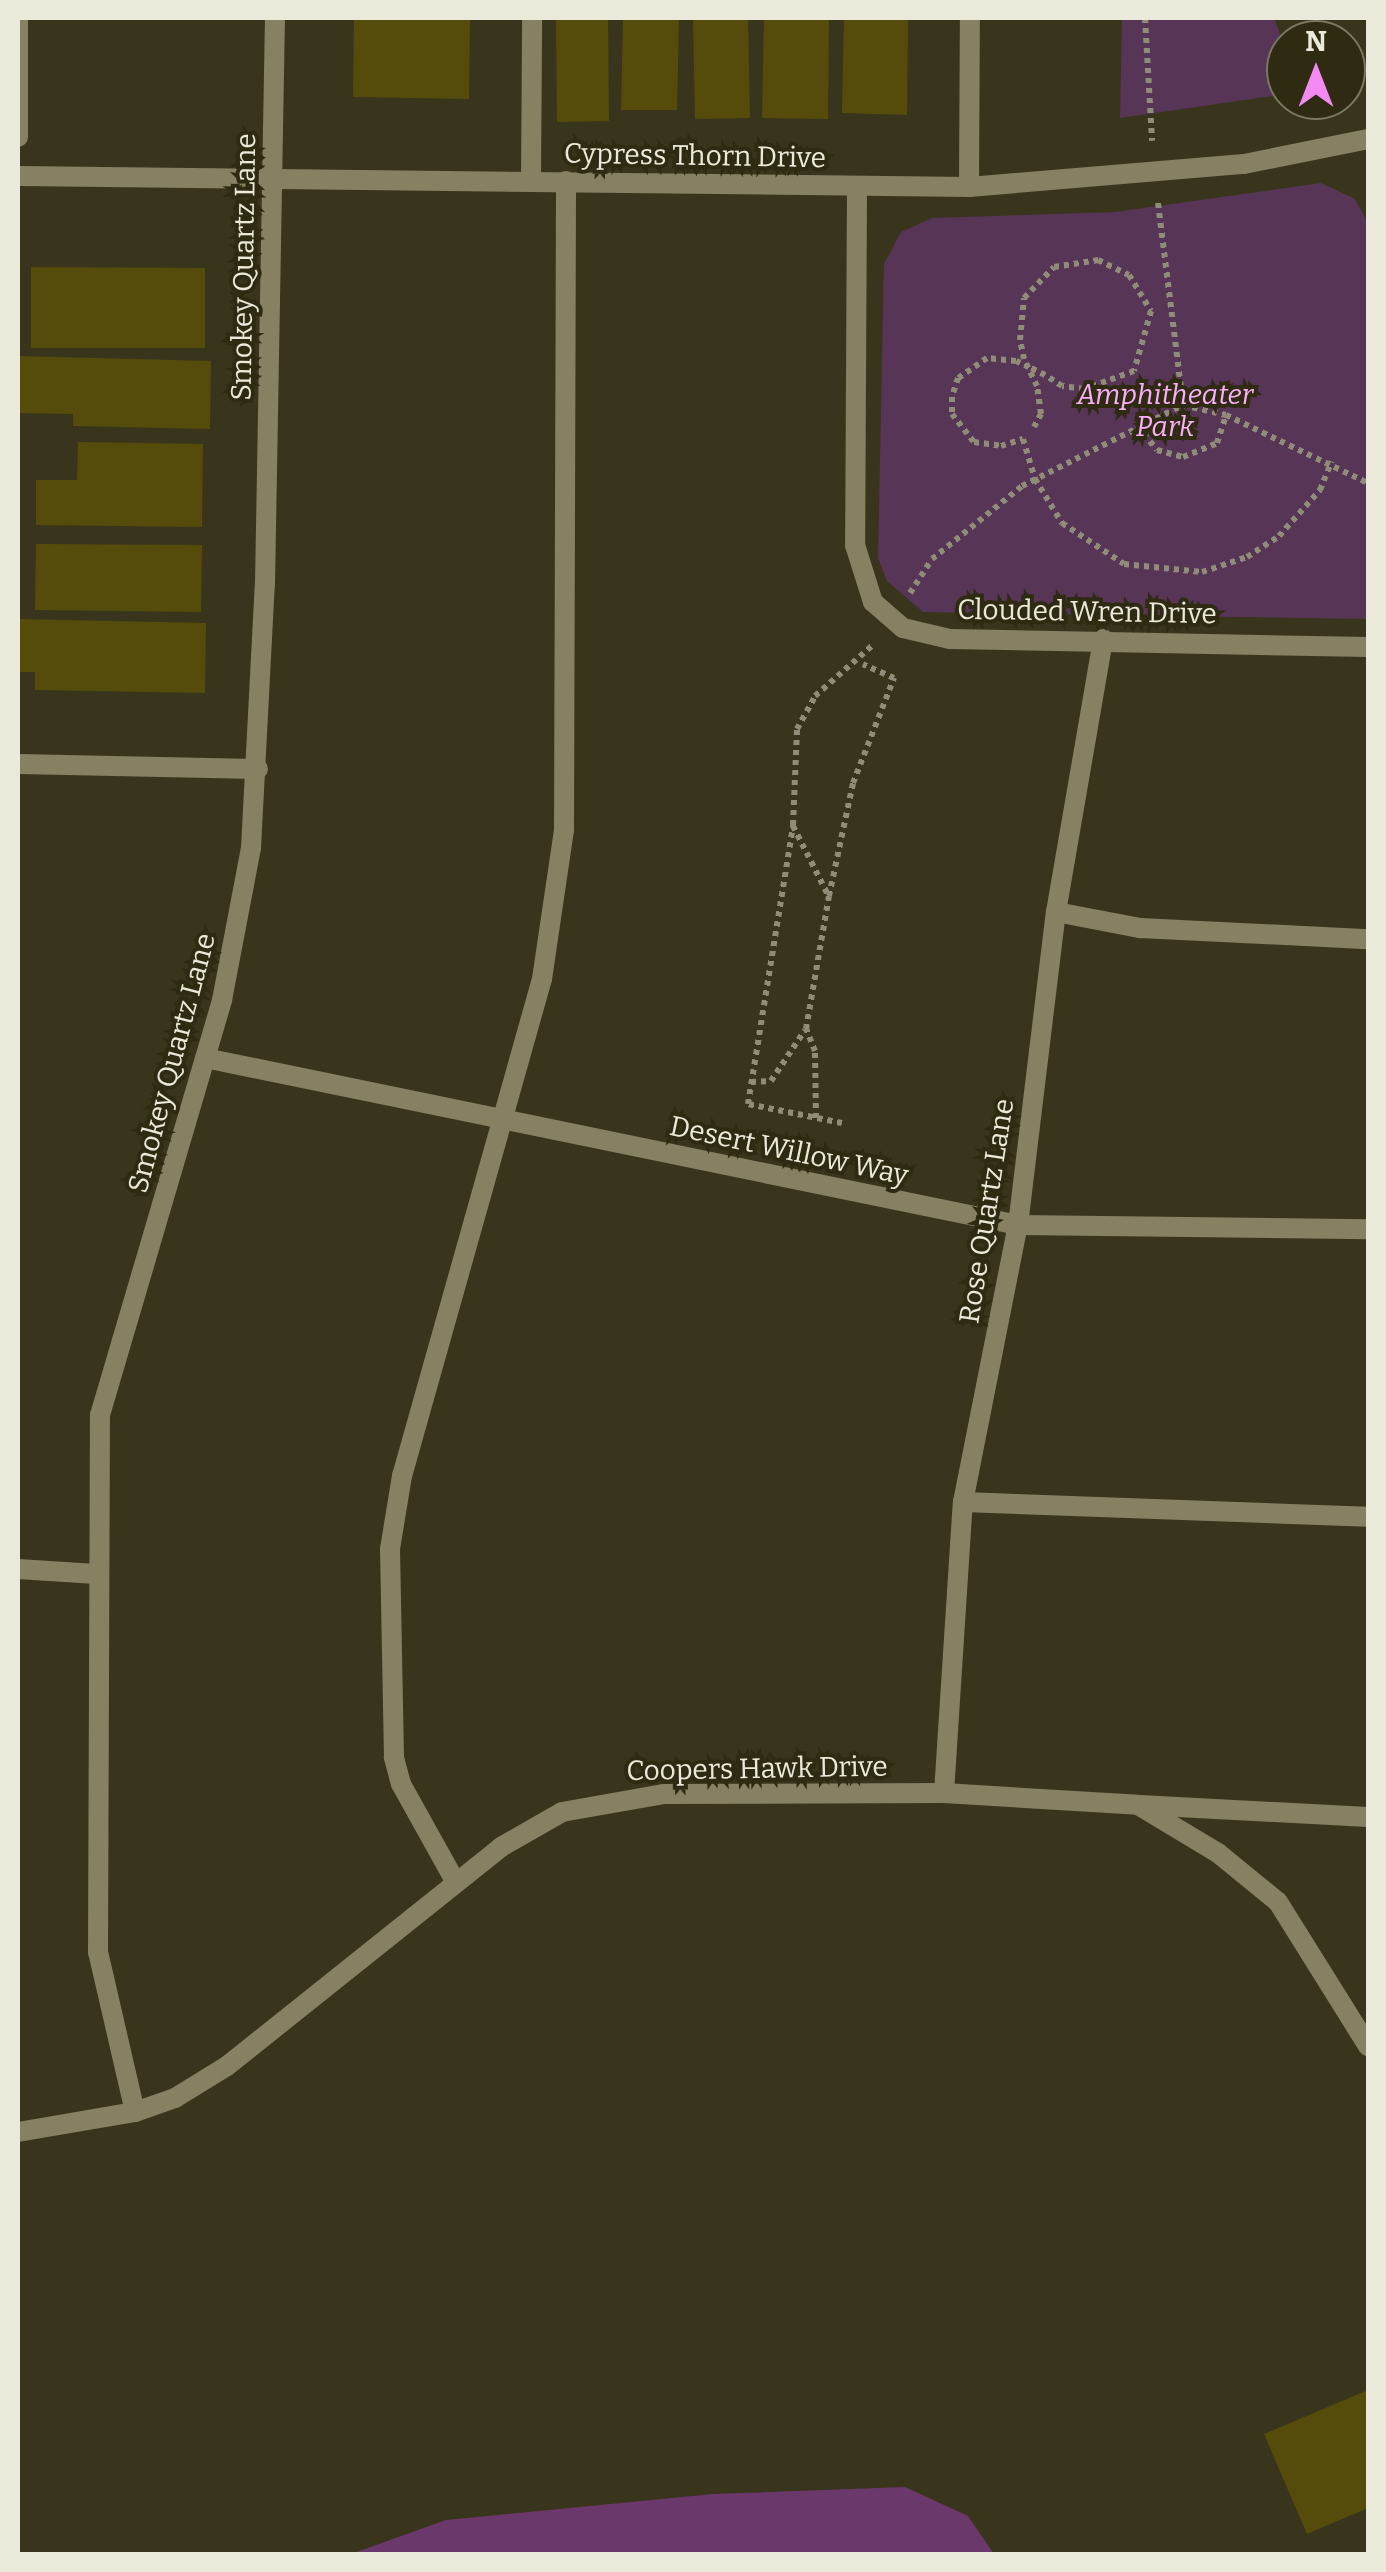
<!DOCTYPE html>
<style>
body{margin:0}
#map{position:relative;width:1386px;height:2572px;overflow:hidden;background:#39351c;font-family:Bitter,serif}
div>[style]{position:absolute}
.green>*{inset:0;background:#573557}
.water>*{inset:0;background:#6a386a}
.building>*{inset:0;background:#554c0b}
.path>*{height:6px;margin-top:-3px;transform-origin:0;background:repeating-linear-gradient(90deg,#8f8c78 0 5px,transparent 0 10px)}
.service>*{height:20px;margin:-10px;padding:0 10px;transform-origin:10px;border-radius:10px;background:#868162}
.minor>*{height:20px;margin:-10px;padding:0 10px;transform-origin:10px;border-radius:10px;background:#868162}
span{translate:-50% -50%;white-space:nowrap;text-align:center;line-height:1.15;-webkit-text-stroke:8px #2f2b12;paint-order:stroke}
.street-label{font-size:28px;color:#ebe9da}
.park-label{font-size:28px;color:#fbaef9;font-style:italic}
.frame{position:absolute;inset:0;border:20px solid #ebe9da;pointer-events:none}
.north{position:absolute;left:1266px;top:20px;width:100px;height:100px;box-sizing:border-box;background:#2f2b12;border:2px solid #7a7762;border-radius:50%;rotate:0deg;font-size:28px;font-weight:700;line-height:40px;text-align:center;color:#ebe9da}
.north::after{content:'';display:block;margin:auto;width:35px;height:45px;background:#f28af2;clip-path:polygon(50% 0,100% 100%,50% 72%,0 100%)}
</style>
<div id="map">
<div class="green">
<div style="clip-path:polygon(1122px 18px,1274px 18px,1286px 50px,1286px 94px,1120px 118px)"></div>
<div style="clip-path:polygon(1321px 183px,1355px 199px,1368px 223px,1368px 619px,923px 612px,887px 581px,878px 558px,884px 264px,901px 232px,932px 218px,1115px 212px)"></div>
</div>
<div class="water">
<div style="clip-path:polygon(905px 2487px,968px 2516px,994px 2554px,351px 2554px,446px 2520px,713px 2494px)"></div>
</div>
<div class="building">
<div style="clip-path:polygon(354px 18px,470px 18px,469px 99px,353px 97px)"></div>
<div style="clip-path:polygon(556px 18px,608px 18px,609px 121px,557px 122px)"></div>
<div style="clip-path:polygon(623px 18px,679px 18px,677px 110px,621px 110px)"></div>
<div style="clip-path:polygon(693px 18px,748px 18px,750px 118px,695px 119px)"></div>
<div style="clip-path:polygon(764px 18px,829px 18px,828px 119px,762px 118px)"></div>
<div style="clip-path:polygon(844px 18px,908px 18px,907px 115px,842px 113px)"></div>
<div style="clip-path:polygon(31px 267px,205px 268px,205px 348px,31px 348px)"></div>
<div style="clip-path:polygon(18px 356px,211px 361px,210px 429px,73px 426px,73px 414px,18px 413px)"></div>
<div style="clip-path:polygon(78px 442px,203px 444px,202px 527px,36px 525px,36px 480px,77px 480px)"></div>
<div style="clip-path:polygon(36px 544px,202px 545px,201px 612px,35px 610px)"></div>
<div style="clip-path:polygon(18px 619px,206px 623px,205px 693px,35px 690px,35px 672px,18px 672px)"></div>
<div style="clip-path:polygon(1368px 2390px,1368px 2508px,1307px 2534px,1264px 2434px)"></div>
</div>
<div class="path">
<div style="left:1145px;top:18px;width:123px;rotate:86.7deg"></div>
<div style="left:1158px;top:203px;width:203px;rotate:82.9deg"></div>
<div style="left:1137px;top:426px;width:31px;rotate:50deg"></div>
<div style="left:1157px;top:450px;width:27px;rotate:15deg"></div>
<div style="left:1183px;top:457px;width:37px;rotate:-22deg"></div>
<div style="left:1217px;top:443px;width:29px;rotate:-72deg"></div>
<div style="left:1034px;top:427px;width:15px;rotate:-62deg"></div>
<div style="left:1041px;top:414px;width:28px;rotate:-98deg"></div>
<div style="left:1037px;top:386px;width:30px;rotate:-116deg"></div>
<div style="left:1024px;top:359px;width:19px;rotate:-102deg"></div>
<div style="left:1020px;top:340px;width:42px;rotate:-84.6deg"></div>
<div style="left:1024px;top:298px;width:43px;rotate:-45.9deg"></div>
<div style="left:1054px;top:267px;width:45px;rotate:-9deg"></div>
<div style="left:1098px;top:260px;width:34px;rotate:26deg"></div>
<div style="left:1129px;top:275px;width:42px;rotate:58.6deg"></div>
<div style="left:1151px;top:311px;width:62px;rotate:105.8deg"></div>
<div style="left:1134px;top:371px;width:53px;rotate:160.2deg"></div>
<div style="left:1084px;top:389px;width:22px;rotate:-172deg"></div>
<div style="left:1062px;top:386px;width:20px;rotate:-147deg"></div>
<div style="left:1045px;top:375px;width:18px;rotate:-153deg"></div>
<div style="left:1029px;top:367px;width:14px;rotate:-155deg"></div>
<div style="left:1016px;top:361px;width:29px;rotate:-174deg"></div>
<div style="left:987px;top:358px;width:35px;rotate:145deg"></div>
<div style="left:958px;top:378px;width:20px;rotate:108deg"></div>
<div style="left:952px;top:397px;width:17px;rotate:90deg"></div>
<div style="left:952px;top:414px;width:36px;rotate:52deg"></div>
<div style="left:974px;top:442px;width:27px;rotate:8deg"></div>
<div style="left:1001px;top:446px;width:23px;rotate:-18deg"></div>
<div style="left:1023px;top:439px;width:42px;rotate:73.3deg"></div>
<div style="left:1035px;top:479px;width:52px;rotate:58.5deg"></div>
<div style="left:1062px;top:523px;width:74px;rotate:33.5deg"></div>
<div style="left:1124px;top:564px;width:78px;rotate:5.9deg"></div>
<div style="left:1202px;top:572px;width:47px;rotate:-18.4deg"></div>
<div style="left:1247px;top:557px;width:38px;rotate:-33deg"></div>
<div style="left:1279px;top:536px;width:62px;rotate:-48.3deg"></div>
<div style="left:1320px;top:490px;width:31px;rotate:-68deg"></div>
<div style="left:910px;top:593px;width:40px;rotate:-57.1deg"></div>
<div style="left:932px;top:559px;width:116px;rotate:-39deg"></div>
<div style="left:1022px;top:486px;width:180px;rotate:-26.7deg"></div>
<div style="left:1183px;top:405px;width:44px;rotate:13.1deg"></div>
<div style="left:1226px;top:415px;width:157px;rotate:25.6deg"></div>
<div style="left:793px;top:826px;width:77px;rotate:63.1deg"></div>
<div style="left:751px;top:1082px;width:20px;rotate:-3deg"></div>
<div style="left:771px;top:1081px;width:61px;rotate:-56.3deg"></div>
<div style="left:816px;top:1118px;width:67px;rotate:-90.9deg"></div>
<div style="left:815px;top:1051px;width:24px;rotate:-112deg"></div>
<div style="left:806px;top:1029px;width:135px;rotate:-80.2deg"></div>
<div style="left:829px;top:896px;width:116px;rotate:-78deg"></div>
<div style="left:853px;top:783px;width:113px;rotate:-68.7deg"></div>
<div style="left:894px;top:678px;width:34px;rotate:-156deg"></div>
<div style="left:842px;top:1123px;width:96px;rotate:-168.6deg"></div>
<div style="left:748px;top:1104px;width:283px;rotate:-80.8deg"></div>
<div style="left:793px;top:825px;width:96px;rotate:-87.6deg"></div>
<div style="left:797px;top:729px;width:38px;rotate:-61deg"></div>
<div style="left:815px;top:696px;width:79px;rotate:-41.4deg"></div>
</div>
<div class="service">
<div style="left:18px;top:137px;width:119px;rotate:-90deg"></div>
<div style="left:1056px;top:912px;width:86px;rotate:10.8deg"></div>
<div style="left:1140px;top:928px;width:228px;rotate:2.8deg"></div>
<div style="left:963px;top:1502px;width:405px;rotate:2.1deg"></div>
<div style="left:455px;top:1881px;width:111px;rotate:-119.1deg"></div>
<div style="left:401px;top:1784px;width:28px;rotate:-105deg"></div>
<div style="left:394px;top:1757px;width:208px;rotate:-91.1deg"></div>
<div style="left:390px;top:1549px;width:74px;rotate:-80.7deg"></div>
<div style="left:402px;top:1476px;width:516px;rotate:-74.27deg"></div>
<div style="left:542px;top:979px;width:151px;rotate:-81.6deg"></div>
<div style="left:564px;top:830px;width:649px;rotate:-89.82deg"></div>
</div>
<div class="minor">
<div style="left:18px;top:176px;width:951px;rotate:0.66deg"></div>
<div style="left:969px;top:187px;width:276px;rotate:-4.8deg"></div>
<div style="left:1244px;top:164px;width:126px;rotate:-11.4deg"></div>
<div style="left:531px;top:180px;width:162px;rotate:-89.6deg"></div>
<div style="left:857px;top:187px;width:358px;rotate:90.3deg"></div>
<div style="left:855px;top:545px;width:60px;rotate:72.5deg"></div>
<div style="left:873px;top:602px;width:40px;rotate:41deg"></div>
<div style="left:903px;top:628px;width:48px;rotate:13.2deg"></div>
<div style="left:950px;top:639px;width:418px;rotate:1.1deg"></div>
<div style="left:969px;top:187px;width:169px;rotate:-89.7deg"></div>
<div style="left:18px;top:764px;width:240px;rotate:1.2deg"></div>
<div style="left:205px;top:1058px;width:830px;rotate:11.61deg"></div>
<div style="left:1018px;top:1225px;width:350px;rotate:0.7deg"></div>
<div style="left:18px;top:1569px;width:78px;rotate:3.7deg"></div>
<div style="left:944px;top:1793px;width:292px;rotate:-86.3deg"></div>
<div style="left:963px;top:1502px;width:282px;rotate:-78.8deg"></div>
<div style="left:1018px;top:1225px;width:315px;rotate:-83.1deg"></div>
<div style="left:1056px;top:912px;width:277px;rotate:-80.2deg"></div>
<div style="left:1140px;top:1805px;width:228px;rotate:3deg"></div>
<div style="left:135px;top:2112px;width:164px;rotate:-103deg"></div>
<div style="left:98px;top:1952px;width:537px;rotate:-89.79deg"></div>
<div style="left:100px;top:1415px;width:433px;rotate:-73.6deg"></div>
<div style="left:222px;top:1000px;width:155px;rotate:-79.2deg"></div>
<div style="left:251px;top:848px;width:264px;rotate:-87deg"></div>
<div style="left:265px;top:584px;width:566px;rotate:-88.99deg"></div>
<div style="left:18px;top:2132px;width:119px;rotate:-9.7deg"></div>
<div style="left:135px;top:2112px;width:42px;rotate:-19.3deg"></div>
<div style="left:175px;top:2098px;width:61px;rotate:-31.6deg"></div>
<div style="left:227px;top:2066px;width:351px;rotate:-38.6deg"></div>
<div style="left:501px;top:1847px;width:70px;rotate:-29.8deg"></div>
<div style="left:562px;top:1812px;width:104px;rotate:-10deg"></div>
<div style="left:664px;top:1794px;width:280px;rotate:-0.2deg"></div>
<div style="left:944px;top:1793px;width:194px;rotate:3.5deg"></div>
<div style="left:1138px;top:1805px;width:93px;rotate:31deg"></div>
<div style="left:1218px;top:1853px;width:77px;rotate:39.2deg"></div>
<div style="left:1278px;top:1902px;width:170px;rotate:58deg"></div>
</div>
<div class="street-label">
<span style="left:695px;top:156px;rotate:1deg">Cypress Thorn Drive</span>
<span style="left:244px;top:267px;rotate:-89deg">Smokey Quartz Lane</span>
<span style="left:1087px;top:612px;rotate:1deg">Clouded Wren Drive</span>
<span style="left:172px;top:1063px;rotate:-75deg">Smokey Quartz Lane</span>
<span style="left:789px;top:1151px;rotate:12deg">Desert Willow Way</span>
<span style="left:987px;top:1211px;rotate:-81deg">Rose Quartz Lane</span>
<span style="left:757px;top:1769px;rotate:-1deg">Coopers Hawk Drive</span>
</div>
<div class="park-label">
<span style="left:1165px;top:411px">Amphitheater<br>Park</span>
</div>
<div class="frame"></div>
<div class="north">N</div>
</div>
